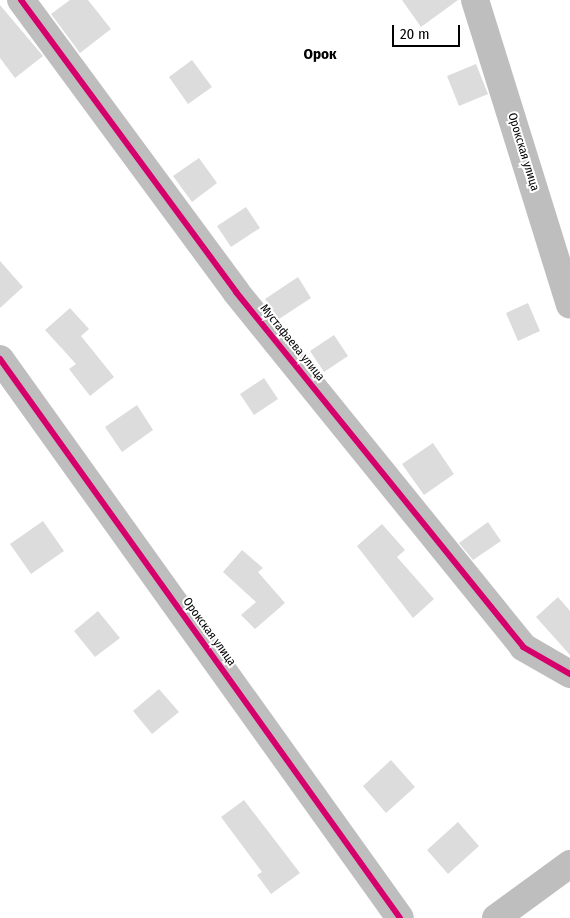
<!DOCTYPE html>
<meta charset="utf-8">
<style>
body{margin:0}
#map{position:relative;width:570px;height:918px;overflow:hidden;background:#fff;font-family:"Fira Sans Condensed",sans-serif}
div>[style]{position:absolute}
.building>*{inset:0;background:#dcdcdc}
.minor>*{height:28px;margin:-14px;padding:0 14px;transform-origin:14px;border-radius:14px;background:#bebebe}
.cycleway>*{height:6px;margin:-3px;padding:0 3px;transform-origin:3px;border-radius:3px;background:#d6006c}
span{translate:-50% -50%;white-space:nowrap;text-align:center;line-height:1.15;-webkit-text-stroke:4px #fff;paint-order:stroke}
.street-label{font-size:12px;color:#000}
.quarter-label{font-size:15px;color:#000;font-weight:700}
.scale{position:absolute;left:392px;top:25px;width:68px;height:22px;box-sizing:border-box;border:2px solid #000;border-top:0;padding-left:6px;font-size:15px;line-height:18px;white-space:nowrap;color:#000;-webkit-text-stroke:4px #fff;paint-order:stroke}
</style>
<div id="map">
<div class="building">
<div style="clip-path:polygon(70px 0,88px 0,111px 29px,80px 53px,51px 14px)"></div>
<div style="clip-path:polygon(402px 0,458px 0,421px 27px)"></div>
<div style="clip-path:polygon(0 5px,43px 56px,15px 78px,0 58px)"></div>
<div style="clip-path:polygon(192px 60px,212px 87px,188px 104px,169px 77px)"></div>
<div style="clip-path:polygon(476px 64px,488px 94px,459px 106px,447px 76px)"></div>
<div style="clip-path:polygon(199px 158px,217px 183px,192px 202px,173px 176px)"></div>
<div style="clip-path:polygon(246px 207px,260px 228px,231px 247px,217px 226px)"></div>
<div style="clip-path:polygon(0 261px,23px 287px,0 308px)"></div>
<div style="clip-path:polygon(298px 277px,311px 298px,279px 319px,265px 299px)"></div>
<div style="clip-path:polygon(528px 303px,540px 331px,518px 341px,506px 313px)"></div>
<div style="clip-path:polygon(70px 308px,89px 329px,81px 336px,114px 377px,90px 396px,69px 369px,76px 364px,45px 330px)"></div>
<div style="clip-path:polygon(334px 335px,348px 356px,324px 372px,310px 351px)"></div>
<div style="clip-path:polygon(264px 378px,278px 399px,254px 415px,240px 394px)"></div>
<div style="clip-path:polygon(137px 405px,153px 430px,122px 452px,105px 427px)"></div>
<div style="clip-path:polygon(433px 443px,454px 474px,424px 495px,402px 464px)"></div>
<div style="clip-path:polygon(43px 521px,64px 551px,31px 574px,10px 544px)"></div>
<div style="clip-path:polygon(488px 522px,501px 541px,473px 560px,459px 543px)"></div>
<div style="clip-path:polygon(382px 524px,405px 550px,397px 557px,434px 599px,413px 618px,357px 546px)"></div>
<div style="clip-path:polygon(242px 550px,263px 568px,258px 572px,285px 603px,255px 629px,241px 615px,256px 602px,223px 572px)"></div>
<div style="clip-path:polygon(558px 597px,570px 611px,570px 655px,536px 617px)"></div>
<div style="clip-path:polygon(98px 611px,120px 638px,95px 657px,74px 631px)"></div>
<div style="clip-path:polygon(159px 689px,179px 712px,152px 734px,133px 711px)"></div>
<div style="clip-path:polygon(391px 760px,415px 787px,386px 813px,363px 786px)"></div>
<div style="clip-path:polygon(244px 800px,300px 873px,271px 894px,257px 875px,262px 872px,221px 817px)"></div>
<div style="clip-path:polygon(458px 822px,479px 846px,448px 874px,427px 850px)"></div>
</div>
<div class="minor">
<div style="left:21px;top:0;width:363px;rotate:53.6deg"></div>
<div style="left:236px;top:292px;width:457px;rotate:51deg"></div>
<div style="left:523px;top:647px;width:54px;rotate:29.9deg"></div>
<div style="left:475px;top:0;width:319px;rotate:72.7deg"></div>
<div style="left:0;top:359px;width:687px;rotate:54.41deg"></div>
<div style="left:496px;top:918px;width:92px;rotate:-36.1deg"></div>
</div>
<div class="cycleway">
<div style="left:21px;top:0;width:363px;rotate:53.6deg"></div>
<div style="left:236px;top:292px;width:457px;rotate:51deg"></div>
<div style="left:523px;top:647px;width:54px;rotate:29.9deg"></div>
<div style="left:0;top:359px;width:687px;rotate:54.41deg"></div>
</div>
<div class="street-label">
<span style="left:523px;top:152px;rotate:73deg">Орокская улица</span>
<span style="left:292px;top:343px;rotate:51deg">Мустафаева улица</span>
<span style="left:209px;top:632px;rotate:54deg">Орокская улица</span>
</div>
<div class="quarter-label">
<span style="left:320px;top:55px">Орок</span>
</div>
<div class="scale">20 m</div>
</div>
